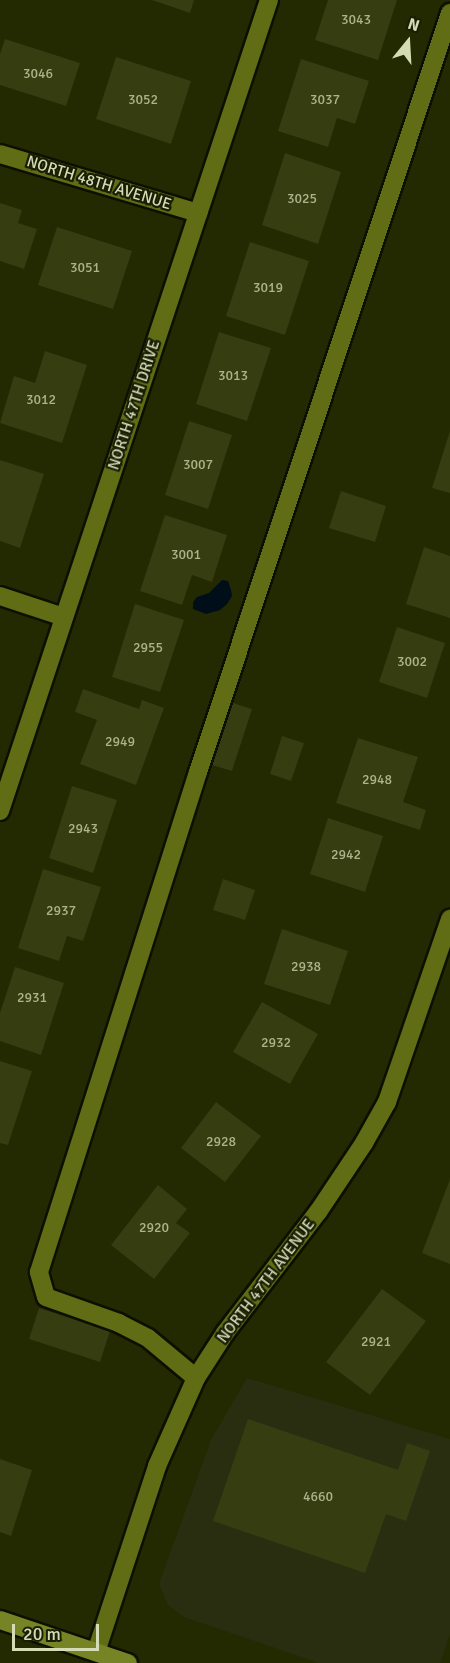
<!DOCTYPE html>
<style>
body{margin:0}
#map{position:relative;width:450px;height:1663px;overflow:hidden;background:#232900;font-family:Signika,sans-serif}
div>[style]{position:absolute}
.built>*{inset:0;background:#292e11}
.water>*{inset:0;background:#000e19}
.building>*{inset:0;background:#363d10}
.roads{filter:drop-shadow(2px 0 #0d1000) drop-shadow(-2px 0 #0d1000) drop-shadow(0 2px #0d1000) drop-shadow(0 -2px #0d1000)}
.minor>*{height:18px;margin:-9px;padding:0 9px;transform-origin:9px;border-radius:9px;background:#616d14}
.major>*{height:18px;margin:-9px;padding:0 9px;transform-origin:9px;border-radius:9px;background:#778425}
span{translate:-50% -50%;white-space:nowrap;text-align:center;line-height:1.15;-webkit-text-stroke:4.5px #1a1e05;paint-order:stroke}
.number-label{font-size:14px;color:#acb48b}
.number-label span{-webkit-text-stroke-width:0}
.street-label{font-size:16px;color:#d3dcb4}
.north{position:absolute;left:378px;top:12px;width:60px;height:60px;-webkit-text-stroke:4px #1a1e05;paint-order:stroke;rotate:18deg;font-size:16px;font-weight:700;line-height:24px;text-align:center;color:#d3dcb4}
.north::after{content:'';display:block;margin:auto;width:21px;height:27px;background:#d3dcb4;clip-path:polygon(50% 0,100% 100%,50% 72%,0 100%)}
.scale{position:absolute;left:12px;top:1624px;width:87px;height:27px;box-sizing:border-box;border:3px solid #d3dcb4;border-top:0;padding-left:8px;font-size:18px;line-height:21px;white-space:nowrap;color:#d3dcb4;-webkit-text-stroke:4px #1a1e05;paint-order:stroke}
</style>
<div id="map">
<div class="built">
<div style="clip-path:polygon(247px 1378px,450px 1439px,450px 1634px,440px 1663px,319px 1663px,184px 1617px,168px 1605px,159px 1584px,211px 1440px)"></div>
</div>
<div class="water">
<div style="clip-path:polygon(222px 580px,228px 581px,231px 590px,232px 596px,227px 604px,220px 610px,206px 614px,193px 609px,193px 602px,197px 597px,209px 593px)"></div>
</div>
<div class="building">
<div style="clip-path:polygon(152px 0,194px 0,190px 13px)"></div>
<div style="clip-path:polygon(328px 0,397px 0,378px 60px,315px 40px)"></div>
<div style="clip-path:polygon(5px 39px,80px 63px,66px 106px,0 85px,0 54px)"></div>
<div style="clip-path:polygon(116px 57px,191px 81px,171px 144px,96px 119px)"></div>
<div style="clip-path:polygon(301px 59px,369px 81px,355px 124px,337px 118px,328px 147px,278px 131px)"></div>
<div style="clip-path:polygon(285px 153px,341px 172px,318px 244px,262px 225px)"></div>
<div style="clip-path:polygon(0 203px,22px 210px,18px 223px,37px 229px,24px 269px,0 261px)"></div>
<div style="clip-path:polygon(57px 227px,132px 251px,113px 309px,38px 285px)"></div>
<div style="clip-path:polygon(250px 242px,309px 261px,285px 335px,226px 316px)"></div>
<div style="clip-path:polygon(219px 332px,271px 348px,247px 421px,196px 404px)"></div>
<div style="clip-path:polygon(45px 351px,87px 365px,62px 443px,0 423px,14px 376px,35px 383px)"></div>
<div style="clip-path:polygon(189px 421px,232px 435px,208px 509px,165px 495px)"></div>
<div style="clip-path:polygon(450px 431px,450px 493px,432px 488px)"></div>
<div style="clip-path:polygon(0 460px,44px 474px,20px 548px,0 541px)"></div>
<div style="clip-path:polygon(341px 491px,386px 506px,375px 542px,329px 528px)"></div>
<div style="clip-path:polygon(165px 515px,227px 535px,212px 582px,192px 575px,182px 605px,140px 591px)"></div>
<div style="clip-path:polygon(424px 547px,450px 556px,450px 618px,406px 604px)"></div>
<div style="clip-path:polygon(135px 604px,184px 620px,160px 692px,112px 677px)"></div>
<div style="clip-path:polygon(397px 627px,445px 643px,427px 698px,379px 682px)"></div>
<div style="clip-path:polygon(83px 689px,139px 709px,142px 700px,164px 708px,136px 785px,80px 764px,97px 720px,75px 712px)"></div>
<div style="clip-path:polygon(233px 703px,252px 709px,232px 771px,212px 765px)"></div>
<div style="clip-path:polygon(282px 736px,304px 743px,291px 781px,270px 774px)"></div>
<div style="clip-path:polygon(358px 738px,418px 757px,403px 802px,426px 810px,420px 830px,336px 803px)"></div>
<div style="clip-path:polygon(72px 786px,117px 800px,93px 873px,49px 858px)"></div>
<div style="clip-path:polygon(328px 818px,383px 836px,365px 892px,310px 874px)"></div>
<div style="clip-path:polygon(43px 869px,101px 887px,83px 941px,67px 936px,59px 961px,18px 948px)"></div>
<div style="clip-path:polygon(223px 879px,255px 890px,245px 920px,213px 910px)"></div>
<div style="clip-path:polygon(282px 929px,348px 951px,330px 1005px,264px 984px)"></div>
<div style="clip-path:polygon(15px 967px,64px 983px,41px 1055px,0 1041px,0 1013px)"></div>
<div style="clip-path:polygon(262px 1002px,318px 1034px,290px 1084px,233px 1052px)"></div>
<div style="clip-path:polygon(0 1061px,32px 1071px,8px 1145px,0 1143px)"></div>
<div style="clip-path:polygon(216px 1102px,261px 1136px,225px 1182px,181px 1148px)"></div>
<div style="clip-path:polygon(450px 1179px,450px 1264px,422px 1253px)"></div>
<div style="clip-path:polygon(158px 1185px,187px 1209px,176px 1223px,190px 1233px,154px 1279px,111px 1245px)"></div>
<div style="clip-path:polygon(382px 1289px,426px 1321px,370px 1395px,326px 1362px)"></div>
<div style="clip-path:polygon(39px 1308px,110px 1331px,100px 1362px,29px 1339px)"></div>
<div style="clip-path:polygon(248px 1419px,398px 1470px,407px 1443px,430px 1451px,406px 1521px,386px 1514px,365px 1573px,213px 1521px)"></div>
<div style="clip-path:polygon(0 1459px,32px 1470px,11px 1536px,0 1532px)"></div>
</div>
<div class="roads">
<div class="minor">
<div style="left:0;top:154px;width:207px;rotate:16.6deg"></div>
<div style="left:0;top:596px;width:67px;rotate:18.2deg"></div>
<div style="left:0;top:811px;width:854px;rotate:-71.65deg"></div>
<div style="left:196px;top:1378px;width:62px;rotate:-140.2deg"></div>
<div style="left:148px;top:1338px;width:33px;rotate:-153deg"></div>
<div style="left:119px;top:1323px;width:77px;rotate:-160.4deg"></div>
<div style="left:46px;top:1297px;width:26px;rotate:-106deg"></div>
<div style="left:39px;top:1272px;width:525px;rotate:-72.36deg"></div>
<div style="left:198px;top:772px;width:800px;rotate:-71.63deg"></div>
<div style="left:96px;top:1652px;width:196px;rotate:-71.8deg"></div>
<div style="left:157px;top:1466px;width:96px;rotate:-66.1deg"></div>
<div style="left:196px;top:1378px;width:54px;rotate:-57.2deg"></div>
<div style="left:225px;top:1333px;width:153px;rotate:-52.5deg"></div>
<div style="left:318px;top:1212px;width:83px;rotate:-56.3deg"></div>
<div style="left:364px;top:1143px;width:47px;rotate:-60.7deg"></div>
<div style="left:387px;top:1102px;width:194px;rotate:-71deg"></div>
</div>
<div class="major">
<div style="left:0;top:1620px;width:135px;rotate:18.6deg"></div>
</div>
</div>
<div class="number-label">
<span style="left:356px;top:20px">3043</span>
<span style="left:38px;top:74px">3046</span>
<span style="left:143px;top:100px">3052</span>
<span style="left:325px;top:100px">3037</span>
<span style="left:302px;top:199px">3025</span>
<span style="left:85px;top:268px">3051</span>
<span style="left:268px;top:288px">3019</span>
<span style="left:233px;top:376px">3013</span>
<span style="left:41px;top:400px">3012</span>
<span style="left:198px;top:465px">3007</span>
<span style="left:186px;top:555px">3001</span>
<span style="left:148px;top:648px">2955</span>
<span style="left:412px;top:662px">3002</span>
<span style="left:120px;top:742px">2949</span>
<span style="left:377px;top:780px">2948</span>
<span style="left:83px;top:829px">2943</span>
<span style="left:346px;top:855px">2942</span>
<span style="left:61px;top:911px">2937</span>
<span style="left:306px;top:967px">2938</span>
<span style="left:32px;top:998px">2931</span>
<span style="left:276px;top:1043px">2932</span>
<span style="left:221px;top:1142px">2928</span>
<span style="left:154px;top:1228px">2920</span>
<span style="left:376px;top:1342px">2921</span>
<span style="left:318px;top:1497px">4660</span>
</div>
<div class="street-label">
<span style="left:99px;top:183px;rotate:17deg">NORTH 48TH AVENUE</span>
<span style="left:134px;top:405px;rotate:-72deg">NORTH 47TH DRIVE</span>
<span style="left:266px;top:1281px;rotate:-53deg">NORTH 47TH AVENUE</span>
</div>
<div class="north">N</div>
<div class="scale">20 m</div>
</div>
